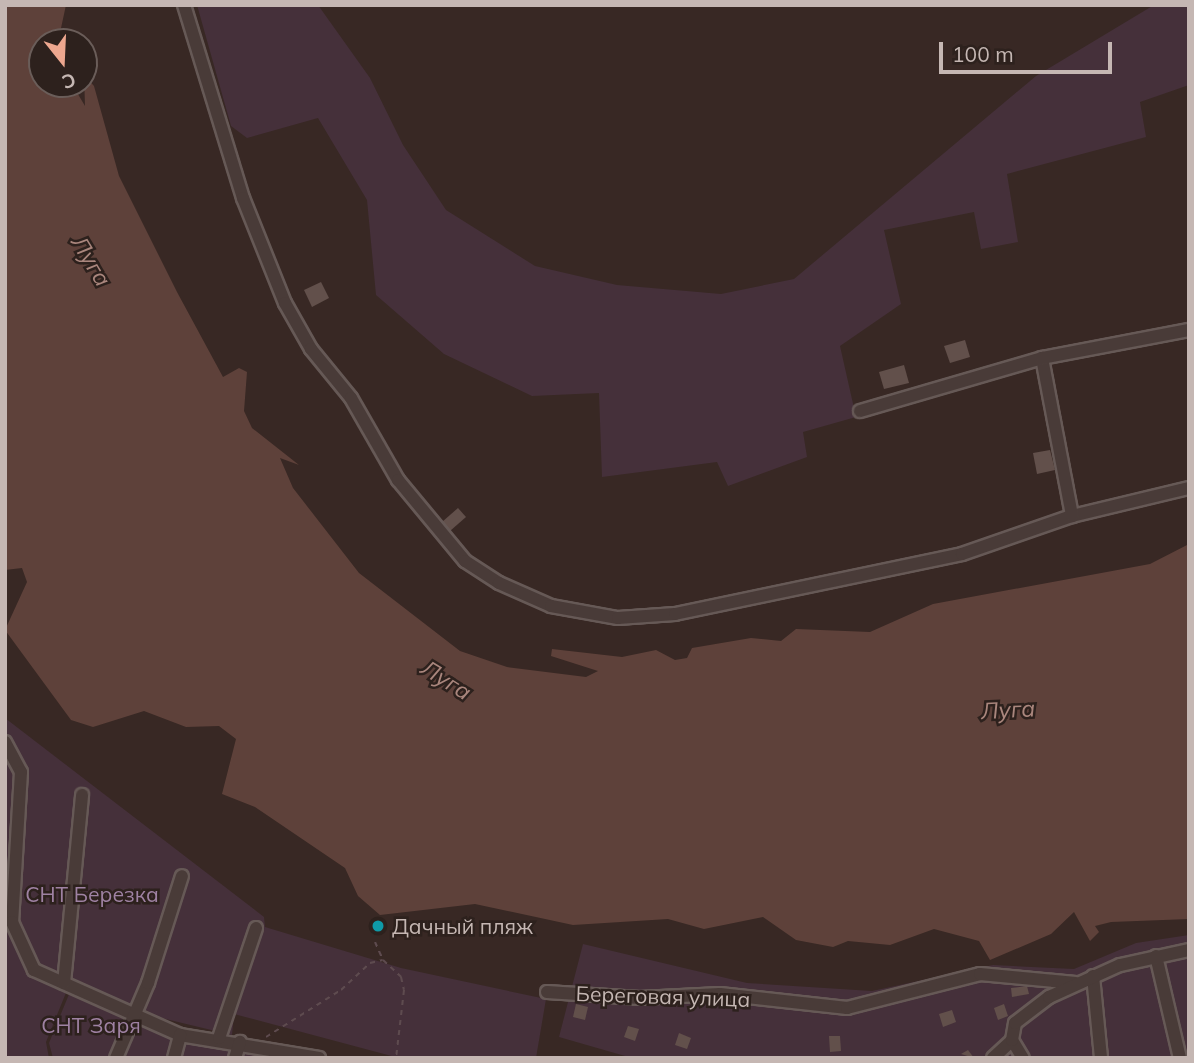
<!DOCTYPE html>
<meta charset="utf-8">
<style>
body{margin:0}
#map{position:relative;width:1194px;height:1063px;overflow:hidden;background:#382824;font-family:Mulish,sans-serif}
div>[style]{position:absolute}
.green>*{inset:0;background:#45303a}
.water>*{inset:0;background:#5e413a}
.building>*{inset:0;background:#62504b}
.path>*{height:2px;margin-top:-1px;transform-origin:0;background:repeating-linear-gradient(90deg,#5e4b4f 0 5px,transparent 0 10px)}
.roads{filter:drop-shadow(2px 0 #665956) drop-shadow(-2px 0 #665956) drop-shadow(0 2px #665956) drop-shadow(0 -2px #665956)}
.minor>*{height:12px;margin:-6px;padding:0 6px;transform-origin:6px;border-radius:6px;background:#493b38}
.dots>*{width:19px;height:19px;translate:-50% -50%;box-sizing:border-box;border:4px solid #2d211d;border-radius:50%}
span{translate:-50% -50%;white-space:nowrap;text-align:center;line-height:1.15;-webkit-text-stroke:5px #2d211d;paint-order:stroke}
.park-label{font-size:21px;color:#9f82a3}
.poi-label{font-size:21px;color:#c5b7b3}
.left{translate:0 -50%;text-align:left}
.street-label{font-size:21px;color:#c5b7b3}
.water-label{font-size:23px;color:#aa867d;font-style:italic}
.frame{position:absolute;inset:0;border:7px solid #c5b7b3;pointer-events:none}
.north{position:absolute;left:28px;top:28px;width:70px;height:70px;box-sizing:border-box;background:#2d211d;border:2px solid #6a5d59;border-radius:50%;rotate:162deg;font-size:19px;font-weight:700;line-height:28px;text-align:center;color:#c5b7b3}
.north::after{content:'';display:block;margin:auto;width:24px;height:32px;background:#eda78f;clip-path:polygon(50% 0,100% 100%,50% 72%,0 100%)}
.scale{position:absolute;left:939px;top:42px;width:173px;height:32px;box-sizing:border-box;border:4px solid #c5b7b3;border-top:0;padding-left:9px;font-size:21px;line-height:24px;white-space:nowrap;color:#c5b7b3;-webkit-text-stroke:5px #2d211d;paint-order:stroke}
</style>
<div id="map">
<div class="green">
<div style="clip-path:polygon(197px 5px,318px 5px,370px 78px,403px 145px,446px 210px,535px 266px,617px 285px,721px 294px,794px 279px,1036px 76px,1154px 5px,1189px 5px,1189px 85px,1140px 102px,1146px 137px,1007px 174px,1018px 242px,981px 249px,974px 212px,884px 230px,901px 304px,840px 346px,856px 417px,803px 432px,807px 457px,728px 486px,717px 462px,602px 477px,599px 393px,532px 396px,444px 354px,376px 295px,367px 200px,318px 118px,247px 138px,231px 126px)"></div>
<div style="clip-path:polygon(5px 718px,264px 917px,265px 927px,401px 968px,546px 999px,536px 1058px,399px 1058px,234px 1014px,232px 1035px,149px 1015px,178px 1029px,310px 1058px,53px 1058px,49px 1043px,74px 982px,128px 1005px,72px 978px,46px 1042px,49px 1058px,5px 1058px)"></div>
<div style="clip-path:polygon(1189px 935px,1189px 1058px,632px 1058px,559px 1037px,583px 944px,747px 983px,872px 991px,993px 965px,1074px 969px,1136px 943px)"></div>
</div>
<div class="water">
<div style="clip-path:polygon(5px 5px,66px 5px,58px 42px,42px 42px,42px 84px,72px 84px,85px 106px,84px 75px,94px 86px,119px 176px,177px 292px,223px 377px,239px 368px,247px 372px,244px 411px,252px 428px,299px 465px,280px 458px,293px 488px,359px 573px,460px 651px,507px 667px,586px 677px,598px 671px,551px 656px,552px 649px,622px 657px,656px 650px,675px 660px,687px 658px,692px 648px,751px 638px,781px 641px,796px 629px,870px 632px,933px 604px,1150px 564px,1189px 544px,1189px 919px,1111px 922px,1095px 926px,1099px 932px,1090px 941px,1074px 912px,1051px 934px,990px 960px,979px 941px,934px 929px,890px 945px,848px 941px,833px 947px,796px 940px,763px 917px,704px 929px,668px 919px,573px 925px,475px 904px,380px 915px,358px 896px,345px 868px,255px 807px,222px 794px,236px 739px,219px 726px,186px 727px,144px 711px,93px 727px,71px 720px,5px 630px,27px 582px,22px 568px,5px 570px)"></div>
</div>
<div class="building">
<div style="clip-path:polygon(321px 282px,329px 298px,312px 307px,304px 290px)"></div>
<div style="clip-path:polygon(965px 340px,970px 357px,950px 363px,944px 346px)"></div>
<div style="clip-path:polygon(904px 365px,909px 383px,884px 389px,879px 372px)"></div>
<div style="clip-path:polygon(1050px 450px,1055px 470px,1037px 474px,1033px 453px)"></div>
<div style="clip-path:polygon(458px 508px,466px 517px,450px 531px,442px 522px)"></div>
<div style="clip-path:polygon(1027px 986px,1029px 994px,1012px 997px,1011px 988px)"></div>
<div style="clip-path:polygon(576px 1004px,588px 1007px,585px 1020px,573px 1017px)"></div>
<div style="clip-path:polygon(1004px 1004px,1008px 1016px,998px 1020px,994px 1008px)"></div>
<div style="clip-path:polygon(952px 1010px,956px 1022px,943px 1027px,939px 1014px)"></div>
<div style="clip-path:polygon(628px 1026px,639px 1029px,635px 1041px,624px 1037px)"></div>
<div style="clip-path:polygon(679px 1033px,691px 1038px,687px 1049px,675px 1045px)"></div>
<div style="clip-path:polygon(829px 1036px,840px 1036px,841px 1051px,830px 1052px)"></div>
<div style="clip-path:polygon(968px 1050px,974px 1058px,961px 1054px)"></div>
</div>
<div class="path">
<div style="left:375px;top:942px;width:20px;rotate:66deg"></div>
<div style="left:266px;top:1037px;width:89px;rotate:-32.1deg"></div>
<div style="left:341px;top:990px;width:40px;rotate:-43deg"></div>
<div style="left:370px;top:963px;width:13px;rotate:-13deg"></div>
<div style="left:383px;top:960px;width:25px;rotate:43deg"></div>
<div style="left:401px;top:977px;width:13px;rotate:77deg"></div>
<div style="left:404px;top:990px;width:68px;rotate:96.7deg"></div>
</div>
<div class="roads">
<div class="minor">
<div style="left:184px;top:5px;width:202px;rotate:73deg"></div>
<div style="left:243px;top:198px;width:113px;rotate:68.2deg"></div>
<div style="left:285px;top:303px;width:53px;rotate:60.5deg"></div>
<div style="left:311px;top:349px;width:63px;rotate:50.8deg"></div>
<div style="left:351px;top:398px;width:95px;rotate:60.2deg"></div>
<div style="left:398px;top:480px;width:105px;rotate:50.4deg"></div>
<div style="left:465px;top:561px;width:40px;rotate:32.9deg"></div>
<div style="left:499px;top:583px;width:57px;rotate:23.9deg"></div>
<div style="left:551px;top:606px;width:68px;rotate:10.2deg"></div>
<div style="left:618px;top:618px;width:57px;rotate:-4deg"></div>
<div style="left:675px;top:614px;width:293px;rotate:-11.8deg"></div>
<div style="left:962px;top:554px;width:116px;rotate:-19.1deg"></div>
<div style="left:1072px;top:516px;width:120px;rotate:-13.5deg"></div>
<div style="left:1042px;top:358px;width:161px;rotate:79.2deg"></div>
<div style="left:860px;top:411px;width:190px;rotate:-16.2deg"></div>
<div style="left:1042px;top:358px;width:150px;rotate:-10.8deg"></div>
<div style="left:5px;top:742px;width:34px;rotate:62deg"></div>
<div style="left:21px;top:772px;width:150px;rotate:93.4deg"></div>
<div style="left:12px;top:922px;width:53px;rotate:65.4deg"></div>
<div style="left:34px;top:970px;width:160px;rotate:24deg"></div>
<div style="left:180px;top:1035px;width:141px;rotate:9.4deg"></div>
<div style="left:1156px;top:956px;width:105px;rotate:76.8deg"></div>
<div style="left:1093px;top:976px;width:82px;rotate:84.4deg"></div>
<div style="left:64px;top:983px;width:189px;rotate:-84.5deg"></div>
<div style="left:547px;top:992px;width:93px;rotate:3.7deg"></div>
<div style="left:640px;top:998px;width:80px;rotate:-2.9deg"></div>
<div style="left:720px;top:994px;width:128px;rotate:6.3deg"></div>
<div style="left:847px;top:1008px;width:137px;rotate:-14.3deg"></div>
<div style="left:980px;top:974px;width:96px;rotate:5.4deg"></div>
<div style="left:219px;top:1038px;width:116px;rotate:-71.4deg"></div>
<div style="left:1012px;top:1040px;width:21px;rotate:59deg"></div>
<div style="left:116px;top:1058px;width:82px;rotate:-66.9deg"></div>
<div style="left:148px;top:983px;width:112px;rotate:-72.4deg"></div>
<div style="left:174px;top:1058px;width:24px;rotate:-75deg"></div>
<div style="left:235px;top:1058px;width:17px;rotate:-73deg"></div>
<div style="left:993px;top:1058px;width:26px;rotate:-43deg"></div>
<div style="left:1012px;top:1040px;width:17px;rotate:-80deg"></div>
<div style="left:1015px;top:1023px;width:43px;rotate:-37.4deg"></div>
<div style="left:1049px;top:997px;width:78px;rotate:-24.3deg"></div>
<div style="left:1120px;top:965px;width:71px;rotate:-12.3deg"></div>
</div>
</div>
<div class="dots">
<div style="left:378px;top:926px;background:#0f9aa8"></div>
</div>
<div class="park-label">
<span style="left:92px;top:894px">СНТ Березка</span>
<span style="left:91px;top:1025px">СНТ Заря</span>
</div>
<div class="poi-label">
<span class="left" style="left:392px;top:926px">Дачный пляж</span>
</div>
<div class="street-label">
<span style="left:663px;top:996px;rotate:2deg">Береговая улица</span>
</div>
<div class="water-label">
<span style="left:91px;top:261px;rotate:59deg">Луга</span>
<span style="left:446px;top:680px;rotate:32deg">Луга</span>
<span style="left:1008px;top:710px;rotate:-3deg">Луга</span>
</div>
<div class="frame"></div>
<div class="north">С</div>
<div class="scale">100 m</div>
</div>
